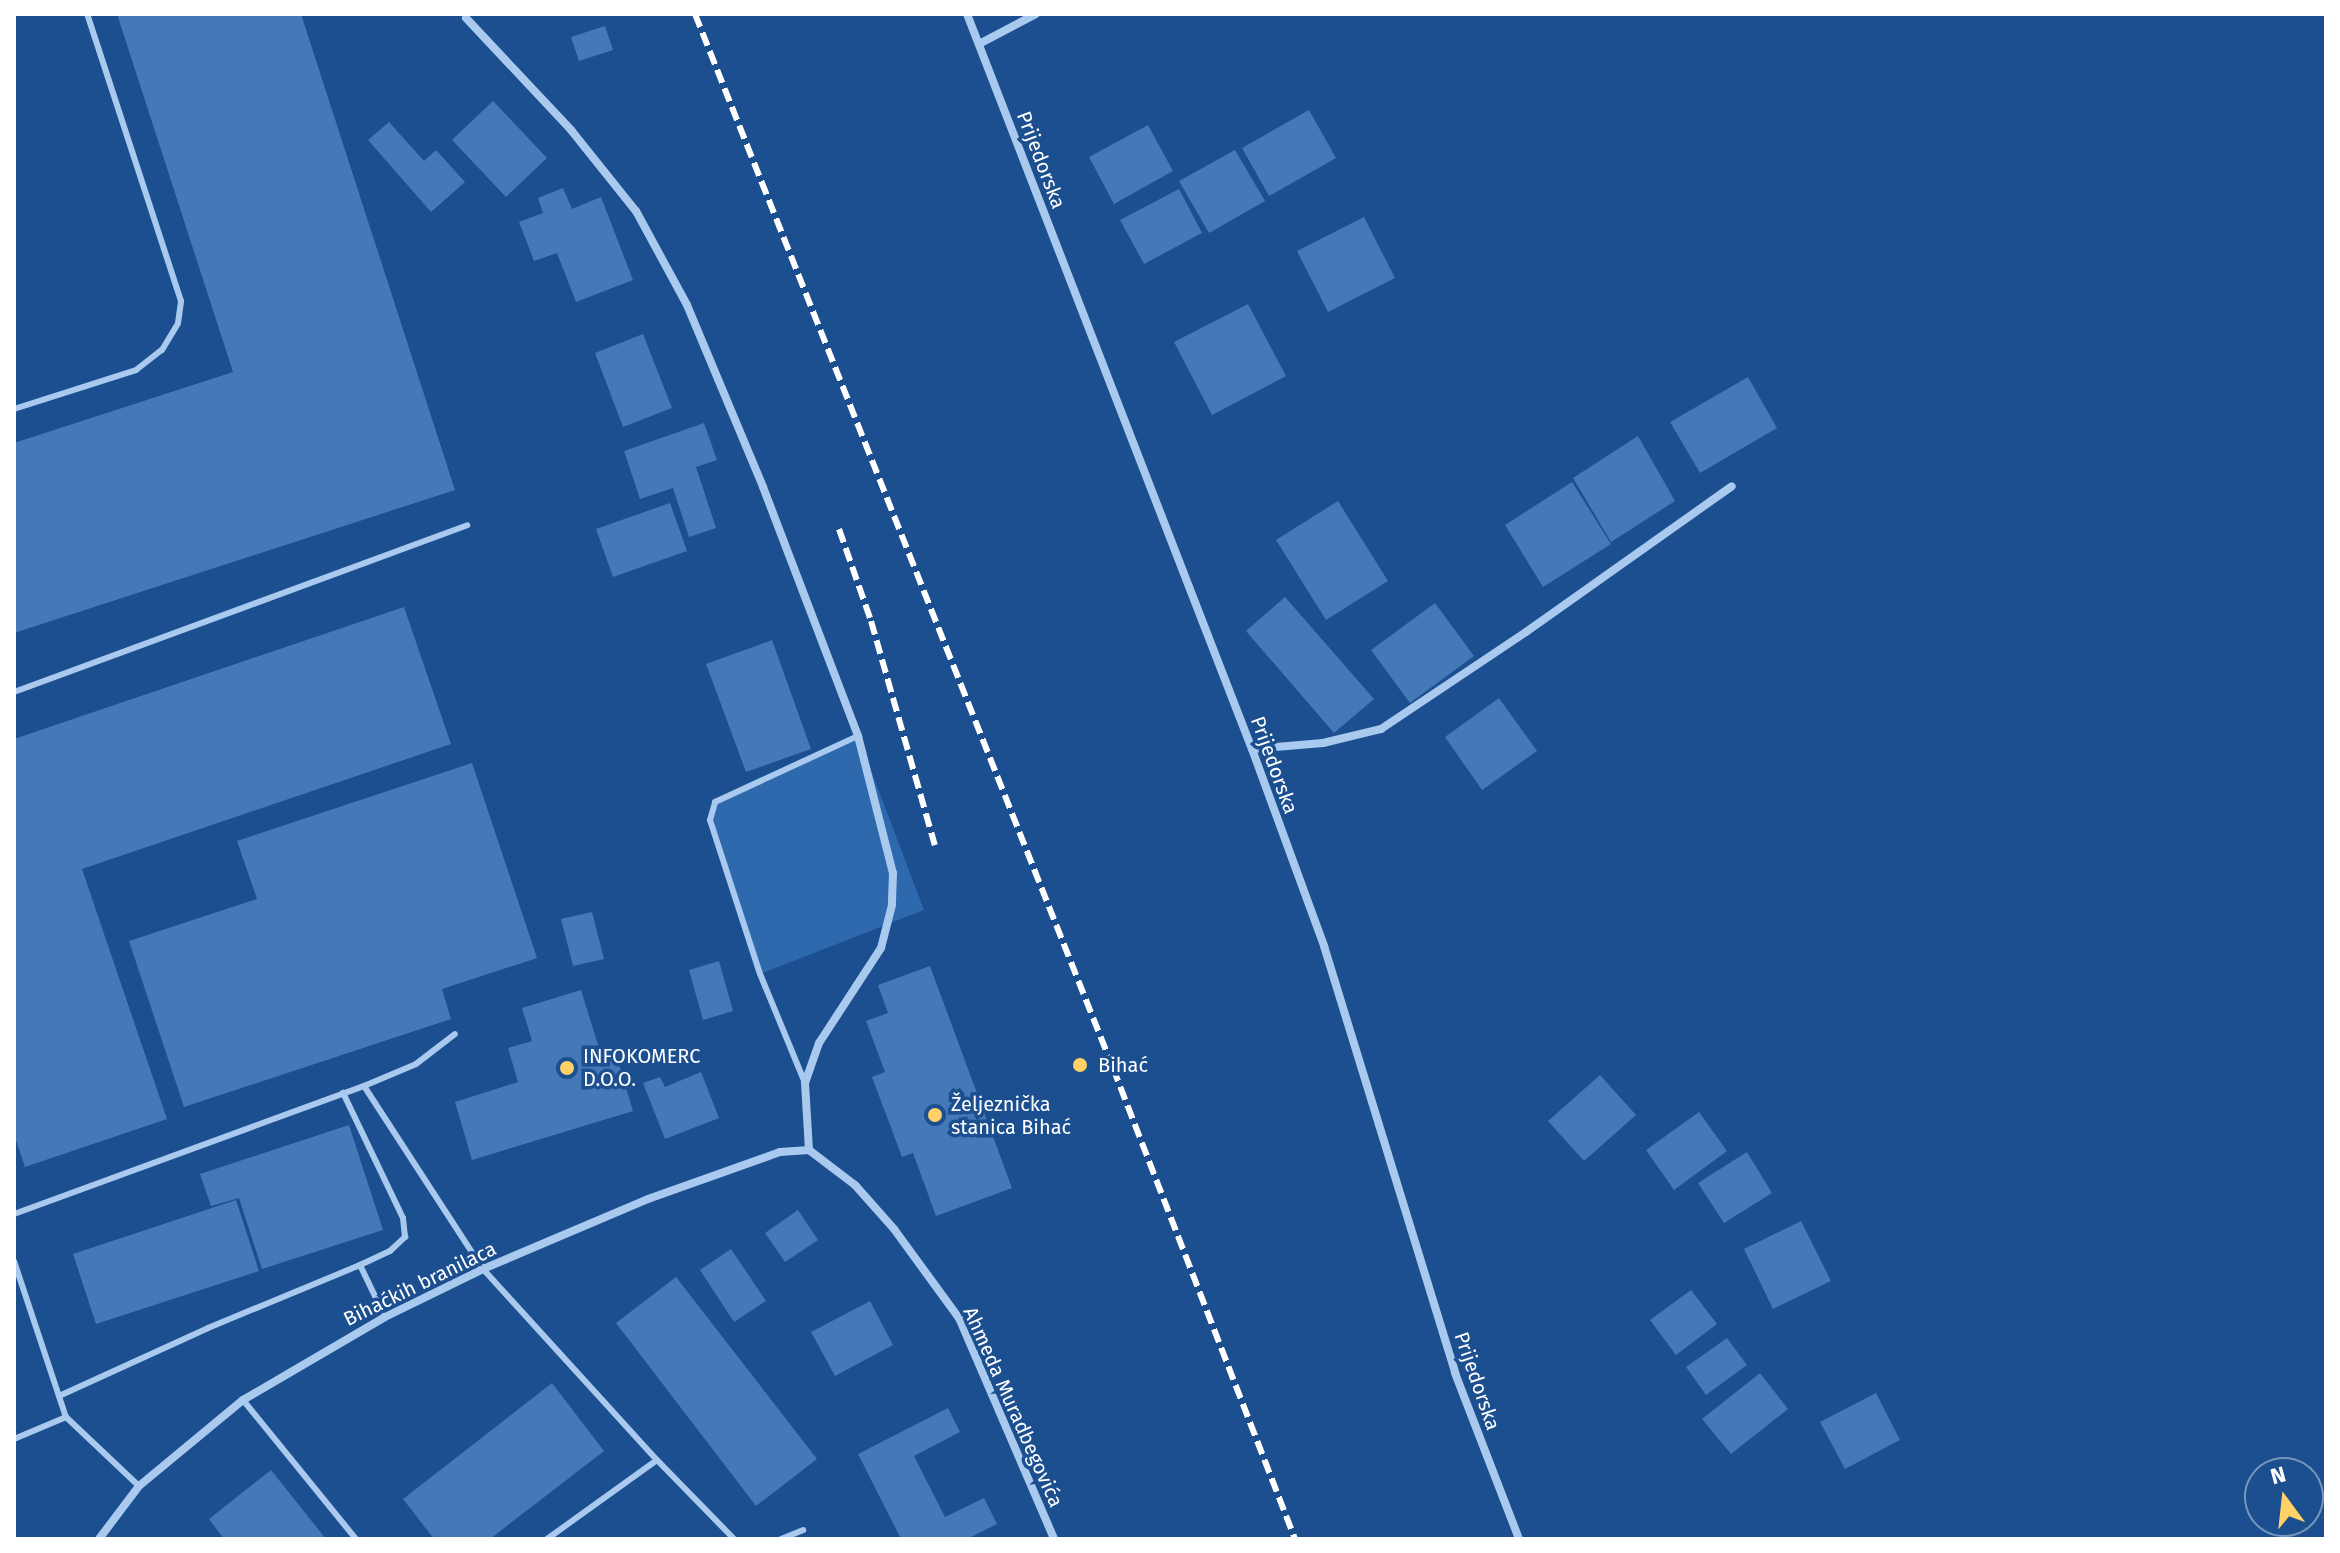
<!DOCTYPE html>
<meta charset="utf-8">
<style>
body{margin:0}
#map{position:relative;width:2340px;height:1553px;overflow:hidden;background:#1b4f8f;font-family:"Fira Sans",sans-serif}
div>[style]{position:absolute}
.green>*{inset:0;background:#2e69ad}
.building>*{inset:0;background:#4478b7}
.lane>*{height:6px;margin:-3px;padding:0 3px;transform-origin:3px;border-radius:3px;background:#a9c9ee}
.street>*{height:8px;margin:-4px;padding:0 4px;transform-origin:4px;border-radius:4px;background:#a9c9ee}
.rail>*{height:6px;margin-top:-3px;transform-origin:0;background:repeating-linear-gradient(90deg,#fff 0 14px,transparent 0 20px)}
.dots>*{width:22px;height:22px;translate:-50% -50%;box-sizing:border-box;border:4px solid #1b4f8f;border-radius:50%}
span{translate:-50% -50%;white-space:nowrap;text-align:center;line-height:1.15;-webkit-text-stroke:7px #1b4f8f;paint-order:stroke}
.street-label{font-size:20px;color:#fff}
.poi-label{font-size:20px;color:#fff}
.left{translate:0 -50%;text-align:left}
.frame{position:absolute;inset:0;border:16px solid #fff;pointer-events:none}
.north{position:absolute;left:2244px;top:1457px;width:80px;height:80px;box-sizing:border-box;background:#1b4f8f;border:2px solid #7695bc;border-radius:50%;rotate:345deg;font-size:22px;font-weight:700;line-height:32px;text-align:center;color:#fff}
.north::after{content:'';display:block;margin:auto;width:28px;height:36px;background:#ffd166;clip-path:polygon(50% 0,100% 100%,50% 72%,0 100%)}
</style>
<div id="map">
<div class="green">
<div style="clip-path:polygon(858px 736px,924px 910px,760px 974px,710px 820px,715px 802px)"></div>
</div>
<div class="building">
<div style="clip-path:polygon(117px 14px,301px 14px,455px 490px,14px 633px,14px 443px,233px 372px)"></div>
<div style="clip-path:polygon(605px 26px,613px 50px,579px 61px,571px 37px)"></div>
<div style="clip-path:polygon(493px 101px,547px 158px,506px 197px,452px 140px)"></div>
<div style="clip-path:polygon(1309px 110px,1336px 158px,1269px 196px,1242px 148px)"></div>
<div style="clip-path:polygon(389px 122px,424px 161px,436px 150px,465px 182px,431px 212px,368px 140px)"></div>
<div style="clip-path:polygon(1148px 125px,1173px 171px,1114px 204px,1089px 157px)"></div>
<div style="clip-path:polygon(1235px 150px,1265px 201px,1209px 233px,1179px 181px)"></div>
<div style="clip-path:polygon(563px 188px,572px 209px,601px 197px,633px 280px,576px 302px,557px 253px,534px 261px,519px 222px,543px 213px,538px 198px)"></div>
<div style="clip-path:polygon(1179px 189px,1202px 233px,1144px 264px,1120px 220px)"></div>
<div style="clip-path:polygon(1364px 217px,1395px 278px,1328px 312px,1297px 251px)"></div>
<div style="clip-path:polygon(1248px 304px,1286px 376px,1212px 415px,1174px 342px)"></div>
<div style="clip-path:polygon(643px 334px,672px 408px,623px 427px,595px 353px)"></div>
<div style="clip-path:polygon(1748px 377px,1777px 428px,1700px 473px,1670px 422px)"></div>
<div style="clip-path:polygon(704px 423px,717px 460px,696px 467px,716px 528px,689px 537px,673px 488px,640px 499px,624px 451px)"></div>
<div style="clip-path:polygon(1638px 436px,1675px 501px,1611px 542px,1573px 478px)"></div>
<div style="clip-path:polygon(1572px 482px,1611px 544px,1543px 587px,1505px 525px)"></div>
<div style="clip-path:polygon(1338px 501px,1388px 581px,1326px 620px,1276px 540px)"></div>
<div style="clip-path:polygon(670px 503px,687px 551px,613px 577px,596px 529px)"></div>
<div style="clip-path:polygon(1285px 597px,1374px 699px,1334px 733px,1246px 631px)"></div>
<div style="clip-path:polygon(1435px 603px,1474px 656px,1410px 703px,1371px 650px)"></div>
<div style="clip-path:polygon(404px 607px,451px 744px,82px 869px,167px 1119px,25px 1167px,14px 1134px,14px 739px)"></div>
<div style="clip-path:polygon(772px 640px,811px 749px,746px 772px,706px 664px)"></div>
<div style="clip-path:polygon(1499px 698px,1537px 751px,1482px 790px,1445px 737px)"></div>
<div style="clip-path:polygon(472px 763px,537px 958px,442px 989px,451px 1019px,184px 1107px,129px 941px,257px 899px,237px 841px)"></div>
<div style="clip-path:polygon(592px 912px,604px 959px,573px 966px,561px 919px)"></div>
<div style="clip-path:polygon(719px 961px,733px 1011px,703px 1020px,689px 970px)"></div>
<div style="clip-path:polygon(930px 966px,1012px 1188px,936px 1216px,913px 1153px,902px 1157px,872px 1077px,885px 1072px,866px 1021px,888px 1013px,878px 985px)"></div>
<div style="clip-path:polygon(581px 990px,601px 1054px,615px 1051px,633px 1111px,472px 1160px,455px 1102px,518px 1082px,508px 1048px,532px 1041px,522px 1008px)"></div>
<div style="clip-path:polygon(701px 1072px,719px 1118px,665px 1139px,643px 1083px,660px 1077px,665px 1087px)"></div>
<div style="clip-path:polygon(1600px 1075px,1636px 1115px,1584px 1161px,1548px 1121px)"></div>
<div style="clip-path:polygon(1699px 1112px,1727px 1151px,1674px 1190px,1646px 1150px)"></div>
<div style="clip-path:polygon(349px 1125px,383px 1230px,262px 1269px,239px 1198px,211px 1206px,200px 1174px)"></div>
<div style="clip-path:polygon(1747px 1152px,1772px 1193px,1724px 1223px,1698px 1183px)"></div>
<div style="clip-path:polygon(236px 1200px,259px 1271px,96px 1324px,73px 1254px)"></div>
<div style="clip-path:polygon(798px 1210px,818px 1240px,785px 1262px,765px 1233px)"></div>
<div style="clip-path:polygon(1801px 1221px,1831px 1281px,1773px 1309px,1744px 1249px)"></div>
<div style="clip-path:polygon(731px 1249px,766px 1301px,734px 1322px,700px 1270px)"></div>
<div style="clip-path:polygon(676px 1277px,817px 1459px,756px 1506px,616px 1323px)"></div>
<div style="clip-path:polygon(1691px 1290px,1717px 1324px,1676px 1355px,1650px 1320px)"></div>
<div style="clip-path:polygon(870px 1301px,893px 1345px,835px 1376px,811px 1332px)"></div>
<div style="clip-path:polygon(1727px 1338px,1747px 1365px,1706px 1395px,1686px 1367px)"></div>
<div style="clip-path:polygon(1760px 1373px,1788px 1409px,1731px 1454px,1702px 1419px)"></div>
<div style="clip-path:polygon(552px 1383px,604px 1451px,490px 1539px,434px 1539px,403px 1499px)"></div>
<div style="clip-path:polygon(1876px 1393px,1900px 1440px,1845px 1469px,1820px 1422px)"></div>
<div style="clip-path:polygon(948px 1408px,960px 1432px,914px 1456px,945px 1517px,984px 1498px,997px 1524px,967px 1539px,901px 1539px,858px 1454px)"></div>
<div style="clip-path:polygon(271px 1470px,326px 1539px,224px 1539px,209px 1519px)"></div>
</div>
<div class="lane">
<div style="left:14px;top:409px;width:128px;rotate:-17.7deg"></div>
<div style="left:136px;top:370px;width:33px;rotate:-38deg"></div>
<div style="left:162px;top:350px;width:31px;rotate:-59deg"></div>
<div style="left:178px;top:323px;width:22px;rotate:-82deg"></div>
<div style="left:181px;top:301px;width:302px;rotate:-108.1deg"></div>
<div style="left:14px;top:692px;width:483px;rotate:-20.2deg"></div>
<div style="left:805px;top:1083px;width:118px;rotate:-112.4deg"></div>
<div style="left:760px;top:974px;width:162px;rotate:-108deg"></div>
<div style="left:710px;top:820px;width:19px;rotate:-74deg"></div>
<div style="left:715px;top:802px;width:157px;rotate:-24.8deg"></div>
<div style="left:364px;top:1086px;width:218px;rotate:57deg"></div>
<div style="left:483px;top:1269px;width:258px;rotate:47.7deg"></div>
<div style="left:657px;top:1460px;width:110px;rotate:45.7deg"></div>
<div style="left:14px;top:1214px;width:373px;rotate:-20.1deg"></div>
<div style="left:364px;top:1086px;width:56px;rotate:-22.9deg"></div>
<div style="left:416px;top:1064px;width:49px;rotate:-37.6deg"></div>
<div style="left:14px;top:1261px;width:164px;rotate:71.6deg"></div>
<div style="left:66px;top:1417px;width:100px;rotate:43.4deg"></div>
<div style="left:360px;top:1265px;width:58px;rotate:64.3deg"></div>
<div style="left:59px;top:1396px;width:164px;rotate:-24.5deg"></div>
<div style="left:208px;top:1328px;width:165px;rotate:-22.5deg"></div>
<div style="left:360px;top:1265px;width:33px;rotate:-25deg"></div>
<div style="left:390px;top:1251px;width:21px;rotate:-43deg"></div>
<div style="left:405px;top:1237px;width:19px;rotate:-96deg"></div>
<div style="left:403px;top:1218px;width:139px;rotate:-115.6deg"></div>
<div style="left:243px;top:1400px;width:179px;rotate:50.9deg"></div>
<div style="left:14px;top:1439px;width:56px;rotate:-22.9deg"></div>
<div style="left:547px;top:1539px;width:135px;rotate:-35.7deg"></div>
<div style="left:781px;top:1539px;width:24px;rotate:-22deg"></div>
</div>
<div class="street">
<div style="left:967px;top:14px;width:788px;rotate:68.81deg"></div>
<div style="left:1252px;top:749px;width:210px;rotate:69.9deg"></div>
<div style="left:1324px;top:946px;width:447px;rotate:72.9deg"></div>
<div style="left:1455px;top:1373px;width:178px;rotate:68.9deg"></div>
<div style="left:466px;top:18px;width:154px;rotate:46.8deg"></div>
<div style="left:571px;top:130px;width:104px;rotate:51.3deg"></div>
<div style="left:636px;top:211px;width:107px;rotate:61.5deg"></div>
<div style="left:687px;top:305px;width:197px;rotate:67.3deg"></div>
<div style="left:763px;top:487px;width:267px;rotate:69.1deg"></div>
<div style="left:858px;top:736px;width:141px;rotate:75.7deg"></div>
<div style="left:893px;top:873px;width:32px;rotate:92deg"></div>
<div style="left:892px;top:905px;width:44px;rotate:104.3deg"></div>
<div style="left:881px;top:948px;width:113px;rotate:123.1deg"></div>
<div style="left:819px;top:1043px;width:42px;rotate:109.3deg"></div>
<div style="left:805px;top:1083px;width:67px;rotate:86.6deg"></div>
<div style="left:979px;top:44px;width:64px;rotate:-27.8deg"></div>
<div style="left:1252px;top:749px;width:71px;rotate:-4.8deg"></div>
<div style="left:1323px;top:743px;width:60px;rotate:-13.6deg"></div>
<div style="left:1381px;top:729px;width:174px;rotate:-33.8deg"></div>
<div style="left:1526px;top:632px;width:252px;rotate:-35.3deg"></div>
<div style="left:809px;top:1150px;width:58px;rotate:37.3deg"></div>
<div style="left:855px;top:1185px;width:59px;rotate:48.4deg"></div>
<div style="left:894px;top:1229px;width:110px;rotate:53.9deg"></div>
<div style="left:959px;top:1318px;width:241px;rotate:66.7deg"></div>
<div style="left:99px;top:1539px;width:66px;rotate:-53deg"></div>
<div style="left:139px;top:1486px;width:135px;rotate:-39.6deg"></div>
<div style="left:243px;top:1400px;width:164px;rotate:-30.3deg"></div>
<div style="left:385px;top:1317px;width:109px;rotate:-26.1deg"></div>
<div style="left:483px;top:1269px;width:179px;rotate:-23deg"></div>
<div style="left:648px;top:1199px;width:140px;rotate:-19.6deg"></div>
<div style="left:780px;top:1152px;width:29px;rotate:-4deg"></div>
</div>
<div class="rail">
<div style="left:695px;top:14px;width:1134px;rotate:68.37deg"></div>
<div style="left:1113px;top:1068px;width:505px;rotate:68.87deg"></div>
<div style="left:839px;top:529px;width:97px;rotate:70.8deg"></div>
<div style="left:871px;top:621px;width:233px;rotate:74.1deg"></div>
</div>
<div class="dots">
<div style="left:1080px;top:1065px;background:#ffd166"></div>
<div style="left:567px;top:1068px;background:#ffd166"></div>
<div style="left:935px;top:1115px;background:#ffd166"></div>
</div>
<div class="street-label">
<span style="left:1041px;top:160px;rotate:69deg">Prijedorska</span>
<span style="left:1274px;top:765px;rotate:70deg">Prijedorska</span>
<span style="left:420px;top:1284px;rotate:-26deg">Bihaćkih branilaca</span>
<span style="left:1477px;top:1381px;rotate:71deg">Prijedorska</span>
<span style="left:1013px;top:1407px;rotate:66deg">Ahmeda Muradbegovića</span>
</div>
<div class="poi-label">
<span class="left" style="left:583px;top:1068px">INFOKOMERC<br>D.O.O.</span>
<span class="left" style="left:1098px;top:1065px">Bihać</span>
<span class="left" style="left:951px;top:1116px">Željeznička<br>stanica Bihać</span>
</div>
<div class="frame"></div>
<div class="north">N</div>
</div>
